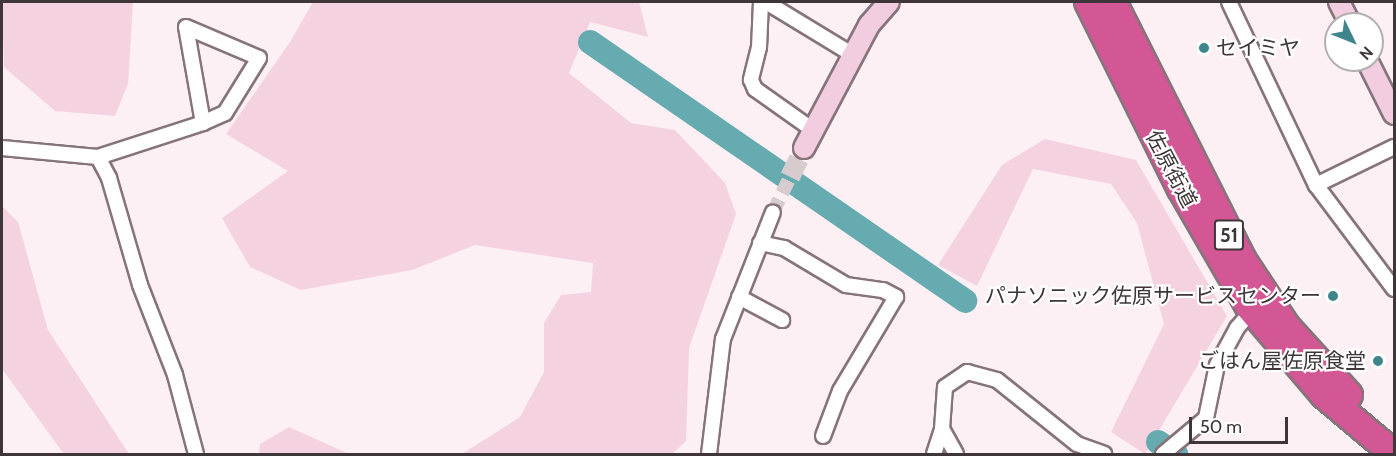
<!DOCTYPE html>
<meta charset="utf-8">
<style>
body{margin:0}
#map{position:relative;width:1396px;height:456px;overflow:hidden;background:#fcf0f5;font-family:Cabin,"Noto Sans JP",sans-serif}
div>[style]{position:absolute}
.green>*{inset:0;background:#f5d2e0}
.river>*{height:24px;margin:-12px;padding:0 12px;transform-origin:12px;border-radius:12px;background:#66abaf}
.street-tunnel>*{height:14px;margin-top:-7px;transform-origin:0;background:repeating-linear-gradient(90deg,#d6cbcf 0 14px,transparent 0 21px)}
.secondary-tunnel>*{height:20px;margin-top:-10px;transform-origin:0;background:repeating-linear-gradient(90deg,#d6cbcf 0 20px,transparent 0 30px)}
.roads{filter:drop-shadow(2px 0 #86747b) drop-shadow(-2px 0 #86747b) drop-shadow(0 2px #86747b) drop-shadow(0 -2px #86747b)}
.street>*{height:14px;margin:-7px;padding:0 7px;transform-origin:7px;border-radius:7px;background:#fff}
.secondary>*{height:20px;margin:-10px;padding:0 10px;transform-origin:10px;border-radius:10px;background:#f2cddf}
.highway>*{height:26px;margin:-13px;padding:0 13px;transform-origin:13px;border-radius:13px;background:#d45795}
.dots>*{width:16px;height:16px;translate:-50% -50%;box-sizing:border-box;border:3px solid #fff;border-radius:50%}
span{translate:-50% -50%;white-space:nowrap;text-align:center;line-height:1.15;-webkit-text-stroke:4.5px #fff;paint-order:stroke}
.shield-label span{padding:2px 4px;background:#fff;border:2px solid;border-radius:4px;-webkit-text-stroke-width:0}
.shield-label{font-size:20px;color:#3e3639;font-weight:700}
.poi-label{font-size:21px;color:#3e3639}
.left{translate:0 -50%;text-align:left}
.right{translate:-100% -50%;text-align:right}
.street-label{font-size:21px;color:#3e3639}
.frame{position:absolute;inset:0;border:3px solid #3e3639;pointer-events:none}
.north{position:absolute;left:1324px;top:12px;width:60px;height:60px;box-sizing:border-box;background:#fff;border:2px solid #b2afb0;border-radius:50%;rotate:133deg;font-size:16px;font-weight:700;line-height:24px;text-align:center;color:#3e3639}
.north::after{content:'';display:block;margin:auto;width:21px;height:27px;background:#3e868b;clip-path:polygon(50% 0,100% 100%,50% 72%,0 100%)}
.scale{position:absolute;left:1189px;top:417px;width:99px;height:27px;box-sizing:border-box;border:3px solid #3e3639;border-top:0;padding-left:8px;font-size:18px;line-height:21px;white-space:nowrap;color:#3e3639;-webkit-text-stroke:4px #fff;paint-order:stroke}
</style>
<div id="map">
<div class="green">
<div style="clip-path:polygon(2px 2px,133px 2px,128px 84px,115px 116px,55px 111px,4px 67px)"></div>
<div style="clip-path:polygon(313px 2px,639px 2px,648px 37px,590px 22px,569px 73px,631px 123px,675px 130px,725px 183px,736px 214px,689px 348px,686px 441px,672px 454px,462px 454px,520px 417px,544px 372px,544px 323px,561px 295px,591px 292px,593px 263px,475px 245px,412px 270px,301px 290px,250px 267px,222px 218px,288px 171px,226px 134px,290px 42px)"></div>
<div style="clip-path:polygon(1045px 139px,1136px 160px,1227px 316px,1145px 454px,1111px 432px,1164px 324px,1137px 223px,1111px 184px,1033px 169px,977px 286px,938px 265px,1002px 165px)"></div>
<div style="clip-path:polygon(2px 206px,18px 222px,48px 330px,129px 454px,64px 454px,2px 369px)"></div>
<div style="clip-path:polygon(289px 427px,349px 454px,259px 454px,260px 444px)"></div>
</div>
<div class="river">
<div style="left:590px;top:42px;width:456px;rotate:34.6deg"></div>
<div style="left:1158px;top:442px;width:22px;rotate:34deg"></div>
</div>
<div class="street-tunnel">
<div style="left:773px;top:212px;width:39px;rotate:-64deg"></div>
</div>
<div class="secondary-tunnel">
<div style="left:790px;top:177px;width:32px;rotate:-64deg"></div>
</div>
<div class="roads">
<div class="street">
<div style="left:761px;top:2px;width:45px;rotate:92.5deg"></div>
<div style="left:759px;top:47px;width:34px;rotate:104deg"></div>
<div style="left:751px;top:80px;width:10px;rotate:66deg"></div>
<div style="left:755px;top:89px;width:71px;rotate:35.3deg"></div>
<div style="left:766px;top:2px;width:102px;rotate:31.3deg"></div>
<div style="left:1229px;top:2px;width:203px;rotate:64.6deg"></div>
<div style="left:1316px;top:185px;width:130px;rotate:53.1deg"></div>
<div style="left:2px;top:148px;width:96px;rotate:5.4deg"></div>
<div style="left:98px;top:157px;width:24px;rotate:62deg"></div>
<div style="left:109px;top:178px;width:111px;rotate:73.8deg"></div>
<div style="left:140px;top:285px;width:97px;rotate:68.7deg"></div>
<div style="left:175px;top:375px;width:82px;rotate:75.1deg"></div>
<div style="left:98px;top:157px;width:110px;rotate:-17.9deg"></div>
<div style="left:203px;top:123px;width:97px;rotate:-100deg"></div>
<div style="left:186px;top:27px;width:79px;rotate:23deg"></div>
<div style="left:259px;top:58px;width:65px;rotate:121.7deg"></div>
<div style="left:225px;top:113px;width:24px;rotate:156deg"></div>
<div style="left:1316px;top:185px;width:87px;rotate:-26deg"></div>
<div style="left:760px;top:243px;width:25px;rotate:12deg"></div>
<div style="left:784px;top:248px;width:72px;rotate:30.8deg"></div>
<div style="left:846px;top:285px;width:37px;rotate:8deg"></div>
<div style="left:883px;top:290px;width:15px;rotate:28deg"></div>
<div style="left:896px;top:297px;width:109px;rotate:120.8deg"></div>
<div style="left:840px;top:391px;width:48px;rotate:110.7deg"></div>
<div style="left:739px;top:297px;width:49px;rotate:28.1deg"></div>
<div style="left:709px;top:454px;width:116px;rotate:-83.1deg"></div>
<div style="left:723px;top:339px;width:136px;rotate:-68.5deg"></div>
<div style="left:934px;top:454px;width:26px;rotate:-72deg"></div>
<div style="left:956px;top:454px;width:29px;rotate:-119deg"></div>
<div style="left:942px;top:429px;width:42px;rotate:-85.9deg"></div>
<div style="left:945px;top:387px;width:27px;rotate:-34deg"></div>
<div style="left:967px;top:372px;width:31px;rotate:15deg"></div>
<div style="left:997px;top:380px;width:102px;rotate:38.7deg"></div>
<div style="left:1077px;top:444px;width:29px;rotate:20deg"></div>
<div style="left:1163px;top:454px;width:56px;rotate:-39.9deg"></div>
<div style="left:1206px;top:418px;width:54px;rotate:-78.3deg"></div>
<div style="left:1217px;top:365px;width:42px;rotate:-61.6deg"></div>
<div style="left:1237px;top:328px;width:23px;rotate:-49deg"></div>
</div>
<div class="secondary">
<div style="left:1339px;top:2px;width:25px;rotate:63deg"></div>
<div style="left:1367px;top:60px;width:60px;rotate:63.4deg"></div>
<div style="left:804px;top:148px;width:139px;rotate:-62.1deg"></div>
<div style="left:869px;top:25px;width:30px;rotate:-49deg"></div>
</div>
<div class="highway">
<div style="left:1088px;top:2px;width:209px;rotate:63.6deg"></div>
<div style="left:1181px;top:189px;width:136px;rotate:60deg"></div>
<div style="left:1249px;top:307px;width:116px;rotate:49.6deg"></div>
<div style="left:1324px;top:395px;width:92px;rotate:40.1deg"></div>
<div style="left:1113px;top:2px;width:288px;rotate:63.3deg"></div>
<div style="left:1242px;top:259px;width:82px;rotate:56.5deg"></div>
<div style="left:1287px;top:327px;width:92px;rotate:47.6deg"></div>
</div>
</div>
<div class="dots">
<div style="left:1204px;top:48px;background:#3e868b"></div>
<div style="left:1333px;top:296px;background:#3e868b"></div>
<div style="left:1378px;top:361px;background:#3e868b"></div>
</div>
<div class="shield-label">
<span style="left:1229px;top:235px">51</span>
</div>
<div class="poi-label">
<span class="left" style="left:1216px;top:48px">セイミヤ</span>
<span class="right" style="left:1321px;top:296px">パナソニック佐原サービスセンター</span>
<span class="right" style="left:1366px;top:361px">ごはん屋佐原食堂</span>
</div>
<div class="street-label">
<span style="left:1171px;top:169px;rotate:62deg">佐原街道</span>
</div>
<div class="frame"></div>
<div class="north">N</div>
<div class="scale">50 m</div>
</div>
